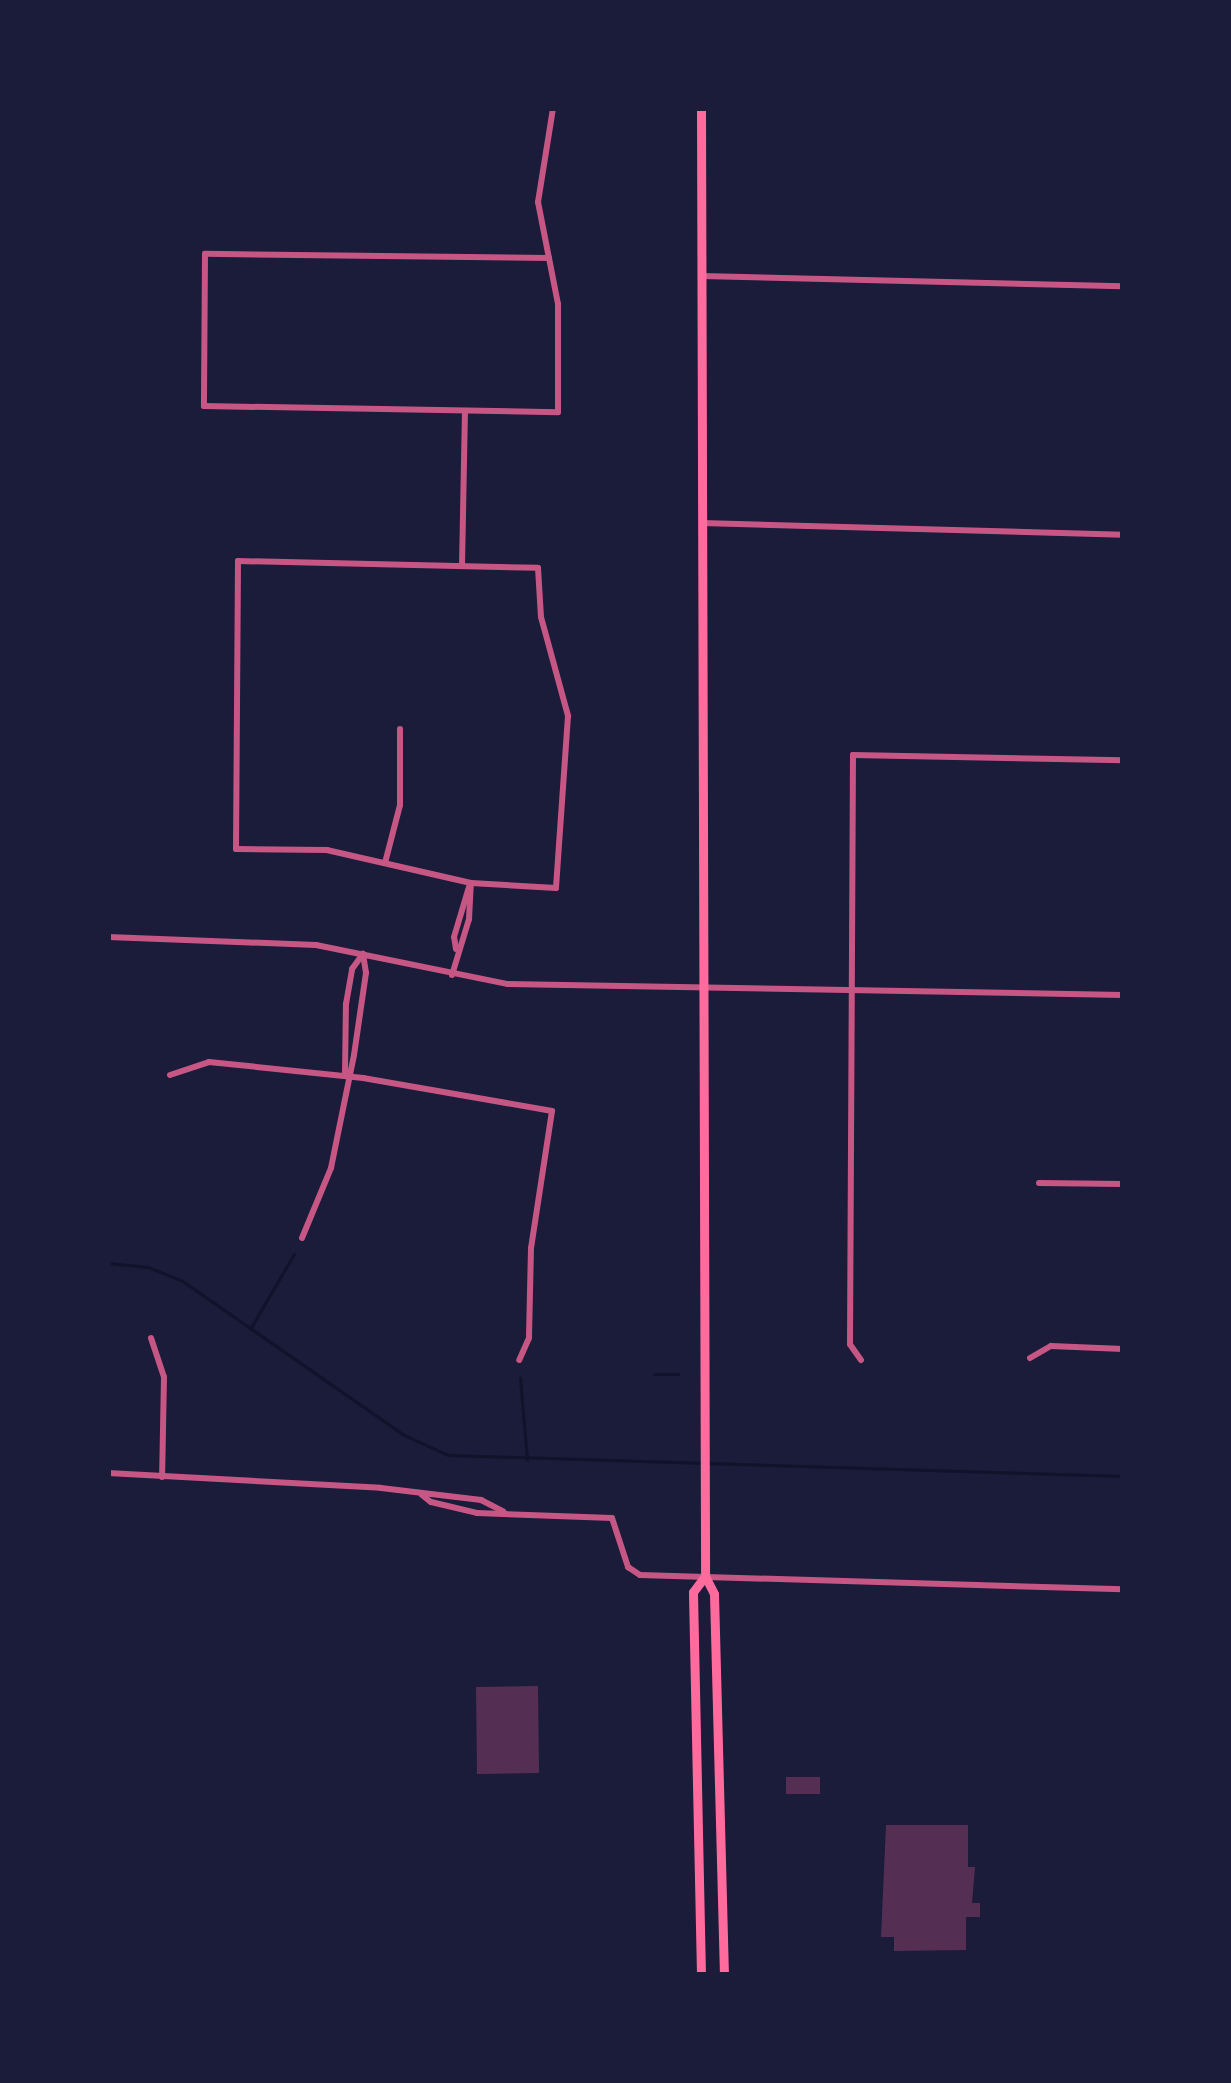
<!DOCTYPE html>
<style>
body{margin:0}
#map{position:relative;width:1231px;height:2083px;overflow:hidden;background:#1b1b3a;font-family:Rubik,sans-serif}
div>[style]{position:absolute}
.stream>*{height:3px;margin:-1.5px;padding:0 1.5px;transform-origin:1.5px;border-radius:1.5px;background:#12122b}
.building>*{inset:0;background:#542f53}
.minor>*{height:6px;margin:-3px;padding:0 3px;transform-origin:3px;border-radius:3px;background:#c65784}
.primary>*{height:9px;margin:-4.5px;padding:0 4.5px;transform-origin:4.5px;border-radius:4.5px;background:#ff6b9d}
span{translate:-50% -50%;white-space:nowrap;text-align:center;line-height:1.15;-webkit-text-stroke:9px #1b1b3a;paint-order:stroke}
.frame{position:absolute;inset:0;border:111px solid #1b1b3a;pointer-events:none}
</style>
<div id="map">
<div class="stream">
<div style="left:108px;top:1263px;width:40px;rotate:5.7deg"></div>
<div style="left:148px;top:1267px;width:35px;rotate:22deg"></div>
<div style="left:181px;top:1280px;width:272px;rotate:34.8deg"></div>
<div style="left:404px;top:1435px;width:48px;rotate:24.4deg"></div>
<div style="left:448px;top:1455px;width:675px;rotate:1.78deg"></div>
<div style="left:250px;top:1329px;width:87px;rotate:-59.6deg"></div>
<div style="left:654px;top:1374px;width:24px"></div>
<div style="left:520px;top:1378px;width:82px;rotate:85.1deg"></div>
</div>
<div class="building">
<div style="clip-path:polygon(538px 1686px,539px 1773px,477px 1774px,476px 1687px)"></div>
<div style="clip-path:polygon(786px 1777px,820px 1777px,820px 1794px,786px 1794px)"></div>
<div style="clip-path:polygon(886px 1825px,968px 1825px,968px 1867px,975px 1867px,972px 1903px,980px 1903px,980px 1917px,966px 1917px,966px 1950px,894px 1951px,894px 1937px,881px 1937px)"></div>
</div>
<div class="minor">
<div style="left:549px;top:258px;width:344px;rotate:-179.3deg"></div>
<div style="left:205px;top:254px;width:152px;rotate:90.4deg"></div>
<div style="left:204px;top:406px;width:354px;rotate:1deg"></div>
<div style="left:558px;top:412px;width:108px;rotate:-90deg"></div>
<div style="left:558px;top:304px;width:104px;rotate:-101.1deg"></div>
<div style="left:538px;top:202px;width:95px;rotate:-80.9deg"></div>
<div style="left:702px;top:276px;width:421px;rotate:1.4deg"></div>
<div style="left:702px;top:523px;width:421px;rotate:1.6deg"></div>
<div style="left:238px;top:561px;width:300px;rotate:1.3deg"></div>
<div style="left:538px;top:568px;width:49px;rotate:86.5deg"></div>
<div style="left:541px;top:617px;width:103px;rotate:74.7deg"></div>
<div style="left:568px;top:716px;width:172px;rotate:94deg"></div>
<div style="left:556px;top:888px;width:85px;rotate:-176.6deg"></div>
<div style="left:471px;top:883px;width:148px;rotate:-167.1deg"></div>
<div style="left:327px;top:850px;width:91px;rotate:-179.4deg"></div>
<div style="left:236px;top:849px;width:288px;rotate:-89.6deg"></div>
<div style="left:462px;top:566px;width:155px;rotate:-88.9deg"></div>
<div style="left:385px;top:863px;width:60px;rotate:-75.5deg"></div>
<div style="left:400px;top:805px;width:76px;rotate:-90deg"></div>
<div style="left:108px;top:937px;width:208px;rotate:2.2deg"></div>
<div style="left:316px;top:945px;width:196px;rotate:11.5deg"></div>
<div style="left:508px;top:984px;width:615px;rotate:1.02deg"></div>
<div style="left:456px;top:949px;width:12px;rotate:-99deg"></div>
<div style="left:454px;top:937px;width:52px;rotate:-73.3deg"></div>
<div style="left:452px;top:975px;width:59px;rotate:-73.1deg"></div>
<div style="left:469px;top:919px;width:36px;rotate:-87deg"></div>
<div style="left:345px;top:1072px;width:68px;rotate:-89.2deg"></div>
<div style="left:346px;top:1004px;width:36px;rotate:-80deg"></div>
<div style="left:352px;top:969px;width:19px;rotate:-54deg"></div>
<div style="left:170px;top:1075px;width:41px;rotate:-18.4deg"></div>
<div style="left:209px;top:1062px;width:155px;rotate:5.9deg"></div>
<div style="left:363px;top:1078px;width:192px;rotate:9.9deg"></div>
<div style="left:552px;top:1111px;width:139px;rotate:98.7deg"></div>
<div style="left:531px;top:1248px;width:90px;rotate:91.3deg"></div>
<div style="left:529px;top:1338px;width:24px;rotate:114deg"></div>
<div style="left:1039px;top:1183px;width:84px;rotate:0.7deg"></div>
<div style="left:302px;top:1238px;width:76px;rotate:-67.5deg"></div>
<div style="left:331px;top:1168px;width:115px;rotate:-78.5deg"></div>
<div style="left:354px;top:1055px;width:83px;rotate:-81.7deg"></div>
<div style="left:366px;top:973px;width:19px;rotate:-99deg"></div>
<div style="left:151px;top:1338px;width:41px;rotate:71.6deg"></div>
<div style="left:164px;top:1377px;width:100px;rotate:91.1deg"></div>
<div style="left:1030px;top:1358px;width:24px;rotate:-30deg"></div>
<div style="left:1051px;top:1346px;width:72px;rotate:2.4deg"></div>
<div style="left:861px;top:1360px;width:19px;rotate:-125deg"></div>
<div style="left:850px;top:1344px;width:589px;rotate:-89.71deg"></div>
<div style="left:853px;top:755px;width:270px;rotate:1.1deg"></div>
<div style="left:108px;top:1473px;width:273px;rotate:3.1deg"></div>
<div style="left:381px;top:1488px;width:101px;rotate:6.8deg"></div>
<div style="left:481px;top:1500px;width:25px;rotate:27deg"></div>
<div style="left:422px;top:1495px;width:11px;rotate:38deg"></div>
<div style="left:431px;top:1502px;width:47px;rotate:13.4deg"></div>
<div style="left:477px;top:1513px;width:135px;rotate:2.1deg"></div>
<div style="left:612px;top:1518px;width:52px;rotate:71.9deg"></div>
<div style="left:628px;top:1567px;width:14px;rotate:34deg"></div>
<div style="left:640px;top:1575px;width:483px;rotate:1.7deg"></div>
</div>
<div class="primary">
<div style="left:701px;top:108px;width:1468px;rotate:89.84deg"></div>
<div style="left:705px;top:1576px;width:20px;rotate:63deg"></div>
<div style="left:714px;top:1594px;width:381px;rotate:88.5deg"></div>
<div style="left:701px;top:1975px;width:383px;rotate:-91.2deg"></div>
<div style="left:693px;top:1592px;width:20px;rotate:-53deg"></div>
</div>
<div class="frame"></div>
</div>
